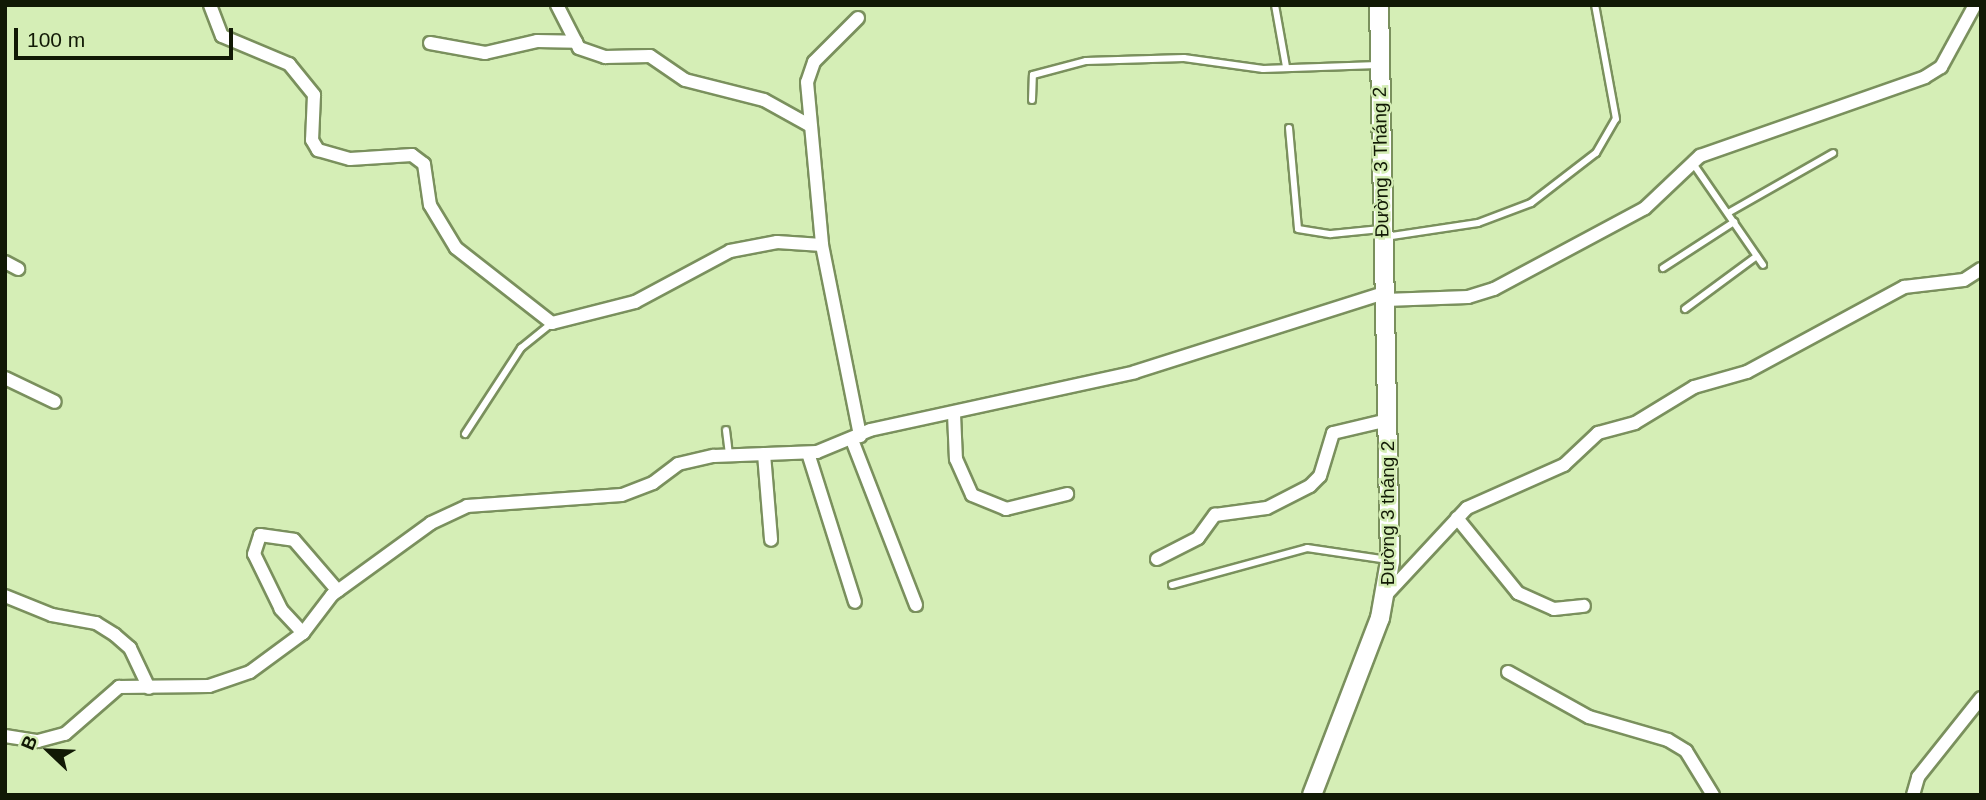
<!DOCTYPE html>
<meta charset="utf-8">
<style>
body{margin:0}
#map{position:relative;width:1986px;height:800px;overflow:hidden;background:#d5eeb6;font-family:Arial,sans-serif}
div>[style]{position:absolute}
.roads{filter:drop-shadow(2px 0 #7a905d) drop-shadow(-2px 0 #7a905d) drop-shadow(0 2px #7a905d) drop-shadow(0 -2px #7a905d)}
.lane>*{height:6px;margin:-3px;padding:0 3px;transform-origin:3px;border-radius:3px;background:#fff}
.street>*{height:12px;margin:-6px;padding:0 6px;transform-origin:6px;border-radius:6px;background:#fff}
.secondary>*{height:18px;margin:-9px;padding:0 9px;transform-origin:9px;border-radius:9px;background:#fff}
span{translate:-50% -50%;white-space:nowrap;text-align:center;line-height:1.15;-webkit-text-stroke:5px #d5eeb6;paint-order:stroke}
.street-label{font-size:19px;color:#111905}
.frame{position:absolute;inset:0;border:7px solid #111905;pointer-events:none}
.north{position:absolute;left:14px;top:716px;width:70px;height:70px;-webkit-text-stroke:5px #d5eeb6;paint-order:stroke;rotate:293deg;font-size:19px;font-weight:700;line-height:28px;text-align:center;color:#111905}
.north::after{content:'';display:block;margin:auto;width:24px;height:32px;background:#111905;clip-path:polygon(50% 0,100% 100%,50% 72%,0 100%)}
.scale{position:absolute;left:14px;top:28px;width:219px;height:32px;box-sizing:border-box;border:4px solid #111905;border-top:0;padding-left:9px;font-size:21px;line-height:24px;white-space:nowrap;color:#111905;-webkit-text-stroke:5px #d5eeb6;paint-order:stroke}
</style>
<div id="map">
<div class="roads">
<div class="lane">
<div style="left:1275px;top:5px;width:63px;rotate:79.9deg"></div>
<div style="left:1032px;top:100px;width:25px;rotate:-88deg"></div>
<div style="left:1033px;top:75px;width:55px;rotate:-14.8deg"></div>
<div style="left:1086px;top:61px;width:98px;rotate:-1.8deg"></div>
<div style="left:1184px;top:58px;width:80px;rotate:7.9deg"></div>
<div style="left:1263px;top:69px;width:115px;rotate:-2deg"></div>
<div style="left:1289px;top:128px;width:101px;rotate:84.9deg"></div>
<div style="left:1298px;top:229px;width:33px;rotate:9deg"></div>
<div style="left:1331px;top:234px;width:50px;rotate:-5.7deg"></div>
<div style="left:1692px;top:162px;width:125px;rotate:55.4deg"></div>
<div style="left:1728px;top:213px;width:121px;rotate:-29.7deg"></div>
<div style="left:1385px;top:237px;width:94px;rotate:-8.6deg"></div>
<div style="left:1478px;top:223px;width:57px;rotate:-20.7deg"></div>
<div style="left:1531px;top:203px;width:82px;rotate:-37.6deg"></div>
<div style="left:1596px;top:153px;width:39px;rotate:-60deg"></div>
<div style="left:1616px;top:119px;width:116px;rotate:-100.4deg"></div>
<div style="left:1663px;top:268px;width:85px;rotate:-32.9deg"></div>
<div style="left:1685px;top:309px;width:89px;rotate:-36.4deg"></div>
<div style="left:726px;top:430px;width:26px;rotate:83deg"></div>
<div style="left:465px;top:434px;width:103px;rotate:-56.9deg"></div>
<div style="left:521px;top:348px;width:40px;rotate:-39deg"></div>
<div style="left:1172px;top:585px;width:140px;rotate:-15.3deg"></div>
<div style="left:1307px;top:548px;width:82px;rotate:8.4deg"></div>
</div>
<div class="street">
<div style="left:210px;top:5px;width:33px;rotate:69deg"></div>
<div style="left:222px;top:36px;width:73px;rotate:22.7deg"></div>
<div style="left:289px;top:64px;width:40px;rotate:51deg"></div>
<div style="left:314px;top:95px;width:45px;rotate:92.5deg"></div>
<div style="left:312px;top:140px;width:12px;rotate:59deg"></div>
<div style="left:318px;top:150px;width:33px;rotate:16deg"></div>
<div style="left:350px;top:159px;width:62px;rotate:-3.7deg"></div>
<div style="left:412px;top:155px;width:15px;rotate:37deg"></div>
<div style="left:424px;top:164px;width:41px;rotate:81.7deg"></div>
<div style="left:430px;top:205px;width:50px;rotate:58.8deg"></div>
<div style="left:456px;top:248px;width:122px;rotate:38deg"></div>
<div style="left:552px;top:323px;width:86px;rotate:-14.2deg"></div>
<div style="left:635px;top:302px;width:108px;rotate:-28.2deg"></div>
<div style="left:730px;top:251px;width:48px;rotate:-10.8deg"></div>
<div style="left:777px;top:242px;width:45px;rotate:3.8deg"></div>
<div style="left:557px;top:5px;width:48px;rotate:62.9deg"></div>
<div style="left:579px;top:48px;width:28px;rotate:19deg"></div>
<div style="left:605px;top:57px;width:45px;rotate:-1.3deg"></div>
<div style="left:650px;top:56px;width:42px;rotate:34.4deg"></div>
<div style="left:685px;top:80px;width:81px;rotate:14.2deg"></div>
<div style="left:764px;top:100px;width:51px;rotate:29.1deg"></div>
<div style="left:858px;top:18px;width:62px;rotate:135deg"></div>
<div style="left:814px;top:62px;width:21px;rotate:109deg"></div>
<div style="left:807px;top:82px;width:164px;rotate:84.7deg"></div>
<div style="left:822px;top:245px;width:195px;rotate:78.7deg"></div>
<div style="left:430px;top:43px;width:56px;rotate:10.3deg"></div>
<div style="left:485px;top:53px;width:53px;rotate:-13deg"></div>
<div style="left:537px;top:41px;width:39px;rotate:1deg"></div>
<div style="left:5px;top:262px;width:15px;rotate:28deg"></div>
<div style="left:1385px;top:300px;width:83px;rotate:-2.1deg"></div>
<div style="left:1468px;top:297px;width:27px;rotate:-17deg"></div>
<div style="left:1494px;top:289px;width:171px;rotate:-28.2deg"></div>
<div style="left:1645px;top:208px;width:76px;rotate:-43.4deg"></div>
<div style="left:1700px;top:156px;width:238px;rotate:-19.3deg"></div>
<div style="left:1925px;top:77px;width:19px;rotate:-32deg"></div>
<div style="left:1941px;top:67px;width:71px;rotate:-61.3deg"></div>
<div style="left:5px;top:378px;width:55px;rotate:25.6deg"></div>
<div style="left:954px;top:414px;width:45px;rotate:87.5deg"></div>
<div style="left:956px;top:459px;width:39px;rotate:66deg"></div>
<div style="left:972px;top:495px;width:37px;rotate:22deg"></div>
<div style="left:1006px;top:509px;width:63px;rotate:-13.8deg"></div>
<div style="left:852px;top:440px;width:177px;rotate:68.8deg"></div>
<div style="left:808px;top:453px;width:156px;rotate:72.5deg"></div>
<div style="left:764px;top:454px;width:86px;rotate:85.3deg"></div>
<div style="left:1457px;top:518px;width:97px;rotate:50.9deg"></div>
<div style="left:1518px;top:593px;width:39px;rotate:24deg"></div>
<div style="left:1554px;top:609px;width:30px;rotate:-6deg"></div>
<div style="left:1157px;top:559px;width:46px;rotate:-27.1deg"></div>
<div style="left:1198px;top:538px;width:29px;rotate:-54deg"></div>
<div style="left:1215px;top:515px;width:52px;rotate:-7.7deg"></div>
<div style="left:1267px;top:508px;width:48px;rotate:-27.1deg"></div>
<div style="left:1310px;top:486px;width:14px;rotate:-45deg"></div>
<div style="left:1320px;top:476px;width:45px;rotate:-73.2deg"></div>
<div style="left:1333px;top:433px;width:57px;rotate:-13.3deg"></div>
<div style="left:1387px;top:594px;width:117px;rotate:-47.1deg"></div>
<div style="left:1467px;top:508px;width:106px;rotate:-23.9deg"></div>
<div style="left:1564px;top:465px;width:47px;rotate:-43.3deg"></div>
<div style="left:1598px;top:433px;width:38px;rotate:-15deg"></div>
<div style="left:1635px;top:423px;width:69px;rotate:-31.4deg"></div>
<div style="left:1694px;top:387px;width:55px;rotate:-15.8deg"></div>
<div style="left:1747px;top:372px;width:179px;rotate:-28.4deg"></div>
<div style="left:1904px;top:287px;width:60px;rotate:-6.7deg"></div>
<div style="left:1964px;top:280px;width:20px;rotate:-33deg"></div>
<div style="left:5px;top:596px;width:51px;rotate:22deg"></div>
<div style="left:52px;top:615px;width:45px;rotate:10.3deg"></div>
<div style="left:96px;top:623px;width:22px;rotate:32deg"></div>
<div style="left:115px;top:635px;width:20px;rotate:41deg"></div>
<div style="left:130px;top:648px;width:44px;rotate:64.6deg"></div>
<div style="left:303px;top:633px;width:33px;rotate:-133deg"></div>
<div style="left:281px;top:609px;width:61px;rotate:-116.1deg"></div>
<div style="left:254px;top:554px;width:20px;rotate:-72deg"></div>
<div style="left:260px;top:535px;width:34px;rotate:8deg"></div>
<div style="left:294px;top:540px;width:67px;rotate:49.2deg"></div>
<div style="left:1508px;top:672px;width:93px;rotate:29.1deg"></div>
<div style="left:1589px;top:717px;width:82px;rotate:16.2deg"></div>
<div style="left:1668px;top:740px;width:21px;rotate:31deg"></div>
<div style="left:1686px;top:751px;width:52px;rotate:58.5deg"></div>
<div style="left:5px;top:736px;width:33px;rotate:9deg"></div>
<div style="left:38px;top:741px;width:28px;rotate:-15deg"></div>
<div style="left:65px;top:734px;width:72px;rotate:-41deg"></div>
<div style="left:119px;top:687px;width:90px;rotate:-0.6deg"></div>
<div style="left:209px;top:686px;width:43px;rotate:-18.9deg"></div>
<div style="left:250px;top:672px;width:66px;rotate:-36.3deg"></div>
<div style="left:303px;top:633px;width:48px;rotate:-52.7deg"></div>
<div style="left:332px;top:595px;width:122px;rotate:-36deg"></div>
<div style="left:431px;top:523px;width:40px;rotate:-25deg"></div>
<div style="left:467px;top:506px;width:155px;rotate:-4.1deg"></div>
<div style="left:622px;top:495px;width:33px;rotate:-21deg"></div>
<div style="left:653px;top:483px;width:31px;rotate:-37deg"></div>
<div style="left:678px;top:464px;width:37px;rotate:-13deg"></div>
<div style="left:714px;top:456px;width:103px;rotate:-2.2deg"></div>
<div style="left:817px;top:452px;width:57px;rotate:-22.5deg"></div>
<div style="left:870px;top:430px;width:271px;rotate:-12.3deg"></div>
<div style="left:1135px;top:372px;width:261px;rotate:-17.6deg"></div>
<div style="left:1913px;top:795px;width:19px;rotate:-74deg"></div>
<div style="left:1918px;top:777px;width:101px;rotate:-51.4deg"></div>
</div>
<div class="secondary">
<div style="left:1312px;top:795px;width:190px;rotate:-69deg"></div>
<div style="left:1380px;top:618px;width:58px;rotate:-80deg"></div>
<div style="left:1390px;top:561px;width:556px;rotate:-91.13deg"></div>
</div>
</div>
<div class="street-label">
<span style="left:1381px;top:162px;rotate:-91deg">Đường 3 Tháng 2</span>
<span style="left:1388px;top:513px;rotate:-90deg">Đường 3 tháng 2</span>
</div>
<div class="frame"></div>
<div class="north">B</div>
<div class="scale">100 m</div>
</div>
